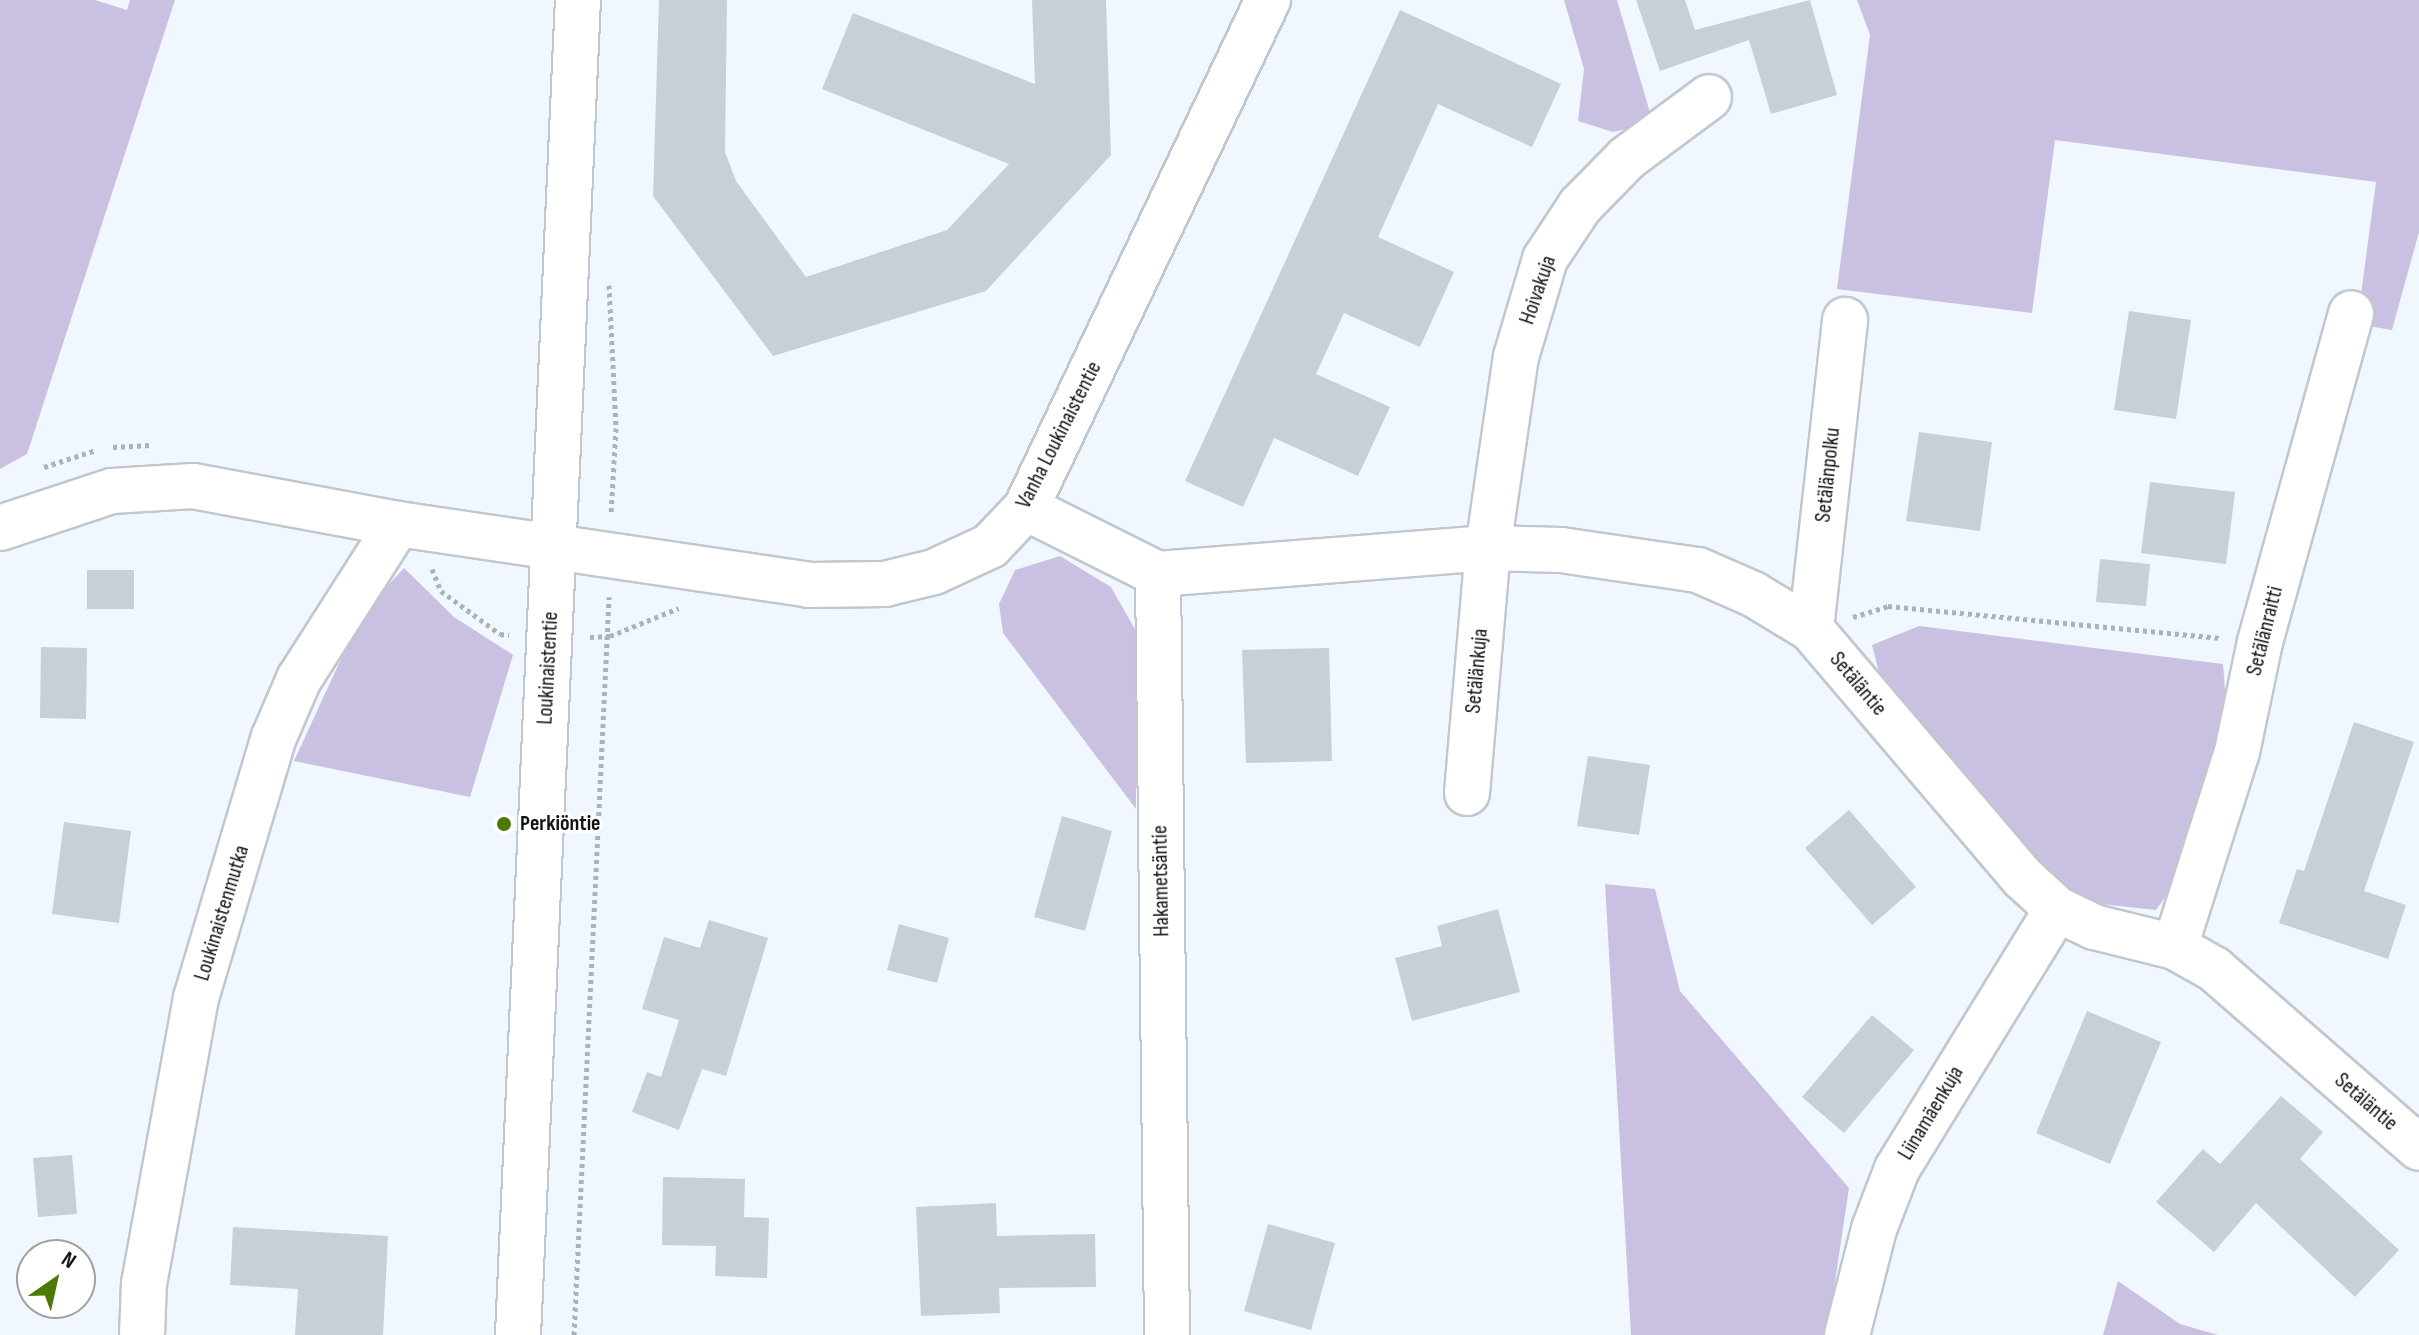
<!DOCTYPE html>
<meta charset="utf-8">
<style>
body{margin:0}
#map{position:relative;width:2419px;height:1335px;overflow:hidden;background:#f1f7fe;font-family:"Sofia Sans Condensed",sans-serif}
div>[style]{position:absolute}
.green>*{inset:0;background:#cac1e2}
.building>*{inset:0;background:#c7d0d4}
.path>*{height:5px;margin-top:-2.5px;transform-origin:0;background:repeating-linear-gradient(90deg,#adb2b7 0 4px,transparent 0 8px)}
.roads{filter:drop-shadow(2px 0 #c1c7ce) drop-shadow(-2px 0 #c1c7ce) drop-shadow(0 2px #c1c7ce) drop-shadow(0 -2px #c1c7ce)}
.minor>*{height:44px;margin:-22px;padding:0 22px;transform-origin:22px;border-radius:22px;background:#fff}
.dots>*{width:22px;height:22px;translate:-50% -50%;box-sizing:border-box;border:4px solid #fff;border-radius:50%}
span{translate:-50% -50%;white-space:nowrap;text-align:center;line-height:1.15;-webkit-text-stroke:6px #fff;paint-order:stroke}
.street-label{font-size:22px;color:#111315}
.poi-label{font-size:22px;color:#111315;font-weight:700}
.left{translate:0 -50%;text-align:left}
.north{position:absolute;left:16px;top:1239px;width:80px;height:80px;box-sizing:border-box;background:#fff;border:2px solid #a0a1a1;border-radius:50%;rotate:34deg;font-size:22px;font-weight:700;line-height:32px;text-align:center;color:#111315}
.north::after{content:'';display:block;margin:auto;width:28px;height:36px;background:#4b7b06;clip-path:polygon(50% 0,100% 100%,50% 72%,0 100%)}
</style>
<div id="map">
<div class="green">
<div style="clip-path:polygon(0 0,95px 0,127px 10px,130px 0,175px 0,27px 454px,0 469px)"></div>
<div style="clip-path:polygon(1564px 0,1617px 0,1653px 123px,1613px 132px,1578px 121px,1584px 69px)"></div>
<div style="clip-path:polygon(1857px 0,2419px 0,2419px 232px,2392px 330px,2357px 324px,2376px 182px,2055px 140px,2032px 313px,1837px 289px,1870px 35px)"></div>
<div style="clip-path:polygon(1060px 556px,1111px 587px,1136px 631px,1136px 809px,1003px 633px,999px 604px,1015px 570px)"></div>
<div style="clip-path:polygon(404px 568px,454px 617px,513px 655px,470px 797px,294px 761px,341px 659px,376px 598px)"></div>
<div style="clip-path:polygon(1919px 626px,2223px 664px,2226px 703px,2185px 870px,2156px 910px,2091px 903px,2019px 857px,1879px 672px,1872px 645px)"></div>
<div style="clip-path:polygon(1605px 884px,1655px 889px,1680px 991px,1849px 1188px,1827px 1335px,1631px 1335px)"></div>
<div style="clip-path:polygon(2118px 1281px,2180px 1324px,2218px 1335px,2103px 1335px)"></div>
</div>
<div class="building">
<div style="clip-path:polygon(659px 0,727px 0,725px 152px,736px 181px,806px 277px,947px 230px,1009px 164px,822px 89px,853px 13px,1035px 84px,1032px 0,1106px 0,1111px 155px,986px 291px,773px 356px,653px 196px)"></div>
<div style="clip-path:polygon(1636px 0,1685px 0,1695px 30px,1810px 0,1837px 95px,1771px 114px,1749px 40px,1660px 71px)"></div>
<div style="clip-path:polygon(1400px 10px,1561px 84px,1532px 147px,1438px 104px,1378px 237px,1454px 272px,1420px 347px,1344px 313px,1316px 374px,1390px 407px,1358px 476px,1274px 438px,1243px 507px,1185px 481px)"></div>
<div style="clip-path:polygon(2129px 311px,2191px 320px,2176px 419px,2114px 410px)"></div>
<div style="clip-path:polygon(1919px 432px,1992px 442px,1980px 531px,1906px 521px)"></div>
<div style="clip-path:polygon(2150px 482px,2235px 492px,2226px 564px,2141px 553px)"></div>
<div style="clip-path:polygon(2100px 559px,2150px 564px,2146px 606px,2096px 602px)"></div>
<div style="clip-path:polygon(87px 570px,134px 570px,134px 609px,87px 609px)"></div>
<div style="clip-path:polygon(41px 647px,87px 648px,86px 719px,40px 718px)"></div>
<div style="clip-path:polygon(1329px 648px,1332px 761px,1246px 763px,1242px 650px)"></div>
<div style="clip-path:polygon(2354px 722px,2414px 742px,2364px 891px,2406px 905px,2388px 959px,2279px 923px,2297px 869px,2304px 871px)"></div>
<div style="clip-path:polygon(1588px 756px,1650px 765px,1639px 835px,1577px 826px)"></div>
<div style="clip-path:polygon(1849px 810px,1916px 887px,1872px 925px,1805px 848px)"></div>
<div style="clip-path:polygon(1062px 816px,1112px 831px,1085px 931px,1034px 917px)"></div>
<div style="clip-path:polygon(64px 822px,131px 831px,119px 923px,52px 914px)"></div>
<div style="clip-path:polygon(1498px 909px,1520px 992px,1412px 1021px,1395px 958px,1442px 946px,1437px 926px)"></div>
<div style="clip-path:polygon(709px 920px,768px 938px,726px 1076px,702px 1069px,679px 1130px,632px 1112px,647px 1072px,661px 1077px,679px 1020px,642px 1009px,664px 937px,700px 948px)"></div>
<div style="clip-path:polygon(899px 924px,949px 938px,937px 983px,887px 970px)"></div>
<div style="clip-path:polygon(2087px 1011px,2161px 1042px,2110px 1164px,2036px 1133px)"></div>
<div style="clip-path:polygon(1872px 1015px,1914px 1050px,1844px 1133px,1802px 1097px)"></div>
<div style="clip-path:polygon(2281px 1096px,2323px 1132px,2300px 1159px,2399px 1250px,2355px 1297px,2256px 1203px,2214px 1252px,2156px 1202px,2203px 1149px,2220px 1164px)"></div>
<div style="clip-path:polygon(72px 1155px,77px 1214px,38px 1217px,33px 1158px)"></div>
<div style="clip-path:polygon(663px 1177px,745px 1179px,744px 1217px,769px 1218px,767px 1278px,715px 1276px,716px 1246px,662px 1245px)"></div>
<div style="clip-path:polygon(996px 1203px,997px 1236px,1095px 1234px,1096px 1287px,999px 1288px,1000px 1313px,921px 1316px,916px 1207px)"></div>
<div style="clip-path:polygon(1268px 1224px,1335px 1243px,1311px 1330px,1244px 1311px)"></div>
<div style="clip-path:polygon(233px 1227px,388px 1236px,383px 1335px,295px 1335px,298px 1289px,230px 1285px)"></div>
</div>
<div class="path">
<div style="left:609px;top:285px;width:143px;rotate:87.2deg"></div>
<div style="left:616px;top:428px;width:87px;rotate:93.3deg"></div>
<div style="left:113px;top:447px;width:38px;rotate:-3deg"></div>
<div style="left:44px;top:467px;width:55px;rotate:-18.1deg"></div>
<div style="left:432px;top:569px;width:24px;rotate:68deg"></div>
<div style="left:441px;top:591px;width:73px;rotate:36.1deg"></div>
<div style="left:500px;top:634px;width:9px;rotate:6deg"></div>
<div style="left:1853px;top:617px;width:37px;rotate:-17deg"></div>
<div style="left:1888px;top:606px;width:334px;rotate:5.5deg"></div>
<div style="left:590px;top:637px;width:20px;rotate:-3deg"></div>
<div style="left:610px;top:636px;width:74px;rotate:-22.1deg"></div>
<div style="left:574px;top:1335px;width:739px;rotate:-87.28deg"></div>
</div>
<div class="roads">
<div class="minor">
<div style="left:1026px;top:508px;width:148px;rotate:26.6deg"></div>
<div style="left:1158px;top:574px;width:761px;rotate:89.32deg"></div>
<div style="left:0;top:528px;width:118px;rotate:-18.3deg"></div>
<div style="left:112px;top:491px;width:81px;rotate:-3.5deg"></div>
<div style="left:193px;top:486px;width:208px;rotate:10.5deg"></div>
<div style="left:398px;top:524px;width:416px;rotate:8.4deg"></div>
<div style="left:809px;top:585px;width:76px;rotate:-0.8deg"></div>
<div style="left:885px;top:584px;width:50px;rotate:-13.8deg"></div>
<div style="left:934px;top:572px;width:62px;rotate:-24.9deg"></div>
<div style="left:990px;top:546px;width:52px;rotate:-46.5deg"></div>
<div style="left:1026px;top:508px;width:563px;rotate:-64.53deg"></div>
<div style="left:1158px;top:574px;width:331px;rotate:-4.5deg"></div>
<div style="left:1488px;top:548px;width:73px;rotate:1.6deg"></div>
<div style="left:1561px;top:550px;width:138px;rotate:8.3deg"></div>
<div style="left:1698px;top:570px;width:60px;rotate:23.6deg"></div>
<div style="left:1753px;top:594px;width:68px;rotate:31.1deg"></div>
<div style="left:1811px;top:629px;width:327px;rotate:49.6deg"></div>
<div style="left:2023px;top:878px;width:46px;rotate:42.4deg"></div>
<div style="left:2057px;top:909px;width:41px;rotate:25.9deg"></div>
<div style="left:2094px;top:927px;width:83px;rotate:13.9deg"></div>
<div style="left:2175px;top:947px;width:45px;rotate:29.4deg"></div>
<div style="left:2214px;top:969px;width:272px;rotate:41.1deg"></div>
<div style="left:1811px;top:629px;width:311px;rotate:-83.7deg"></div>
<div style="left:1467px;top:793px;width:246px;rotate:-85.1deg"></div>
<div style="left:1488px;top:548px;width:193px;rotate:-81.7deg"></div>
<div style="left:1516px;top:357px;width:102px;rotate:-73.5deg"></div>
<div style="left:1545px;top:259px;width:64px;rotate:-56.6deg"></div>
<div style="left:1580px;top:206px;width:67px;rotate:-45.6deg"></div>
<div style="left:1627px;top:158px;width:102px;rotate:-36.6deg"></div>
<div style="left:2175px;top:947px;width:205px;rotate:-72.4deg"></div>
<div style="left:2237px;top:752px;width:112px;rotate:-78.2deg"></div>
<div style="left:2260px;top:642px;width:341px;rotate:-74.5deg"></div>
<div style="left:142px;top:1335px;width:51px;rotate:-87.8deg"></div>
<div style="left:144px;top:1284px;width:291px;rotate:-79.7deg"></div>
<div style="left:196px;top:998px;width:272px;rotate:-73.4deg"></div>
<div style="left:274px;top:737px;width:63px;rotate:-66.7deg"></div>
<div style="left:299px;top:679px;width:184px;rotate:-57.4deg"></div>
<div style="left:518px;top:1335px;width:1336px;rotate:-87.43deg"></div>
<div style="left:1847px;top:1335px;width:109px;rotate:-75.7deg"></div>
<div style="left:1874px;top:1229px;width:64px;rotate:-69deg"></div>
<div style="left:1897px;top:1169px;width:305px;rotate:-58.4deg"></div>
</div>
</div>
<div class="dots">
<div style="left:504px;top:824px;background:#4b7b06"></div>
</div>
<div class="street-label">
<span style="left:1538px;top:290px;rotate:-71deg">Hoivakuja</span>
<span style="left:1059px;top:435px;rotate:-63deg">Vanha Loukinaistentie</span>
<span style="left:1828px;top:475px;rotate:-84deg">Setälänpolku</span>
<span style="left:2265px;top:631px;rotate:-76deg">Setälänraitti</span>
<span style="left:548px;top:668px;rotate:-87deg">Loukinaistentie</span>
<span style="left:1477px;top:671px;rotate:-85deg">Setälänkuja</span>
<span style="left:1858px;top:684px;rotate:50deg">Setäläntie</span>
<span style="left:1161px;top:881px;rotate:-91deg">Hakametsäntie</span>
<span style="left:222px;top:913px;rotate:-73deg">Loukinaistenmutka</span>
<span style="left:2366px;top:1102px;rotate:41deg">Setäläntie</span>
<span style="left:1931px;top:1113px;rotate:-59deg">Liinamäenkuja</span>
</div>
<div class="poi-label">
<span class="left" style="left:520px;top:824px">Perkiöntie</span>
</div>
<div class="north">N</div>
</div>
